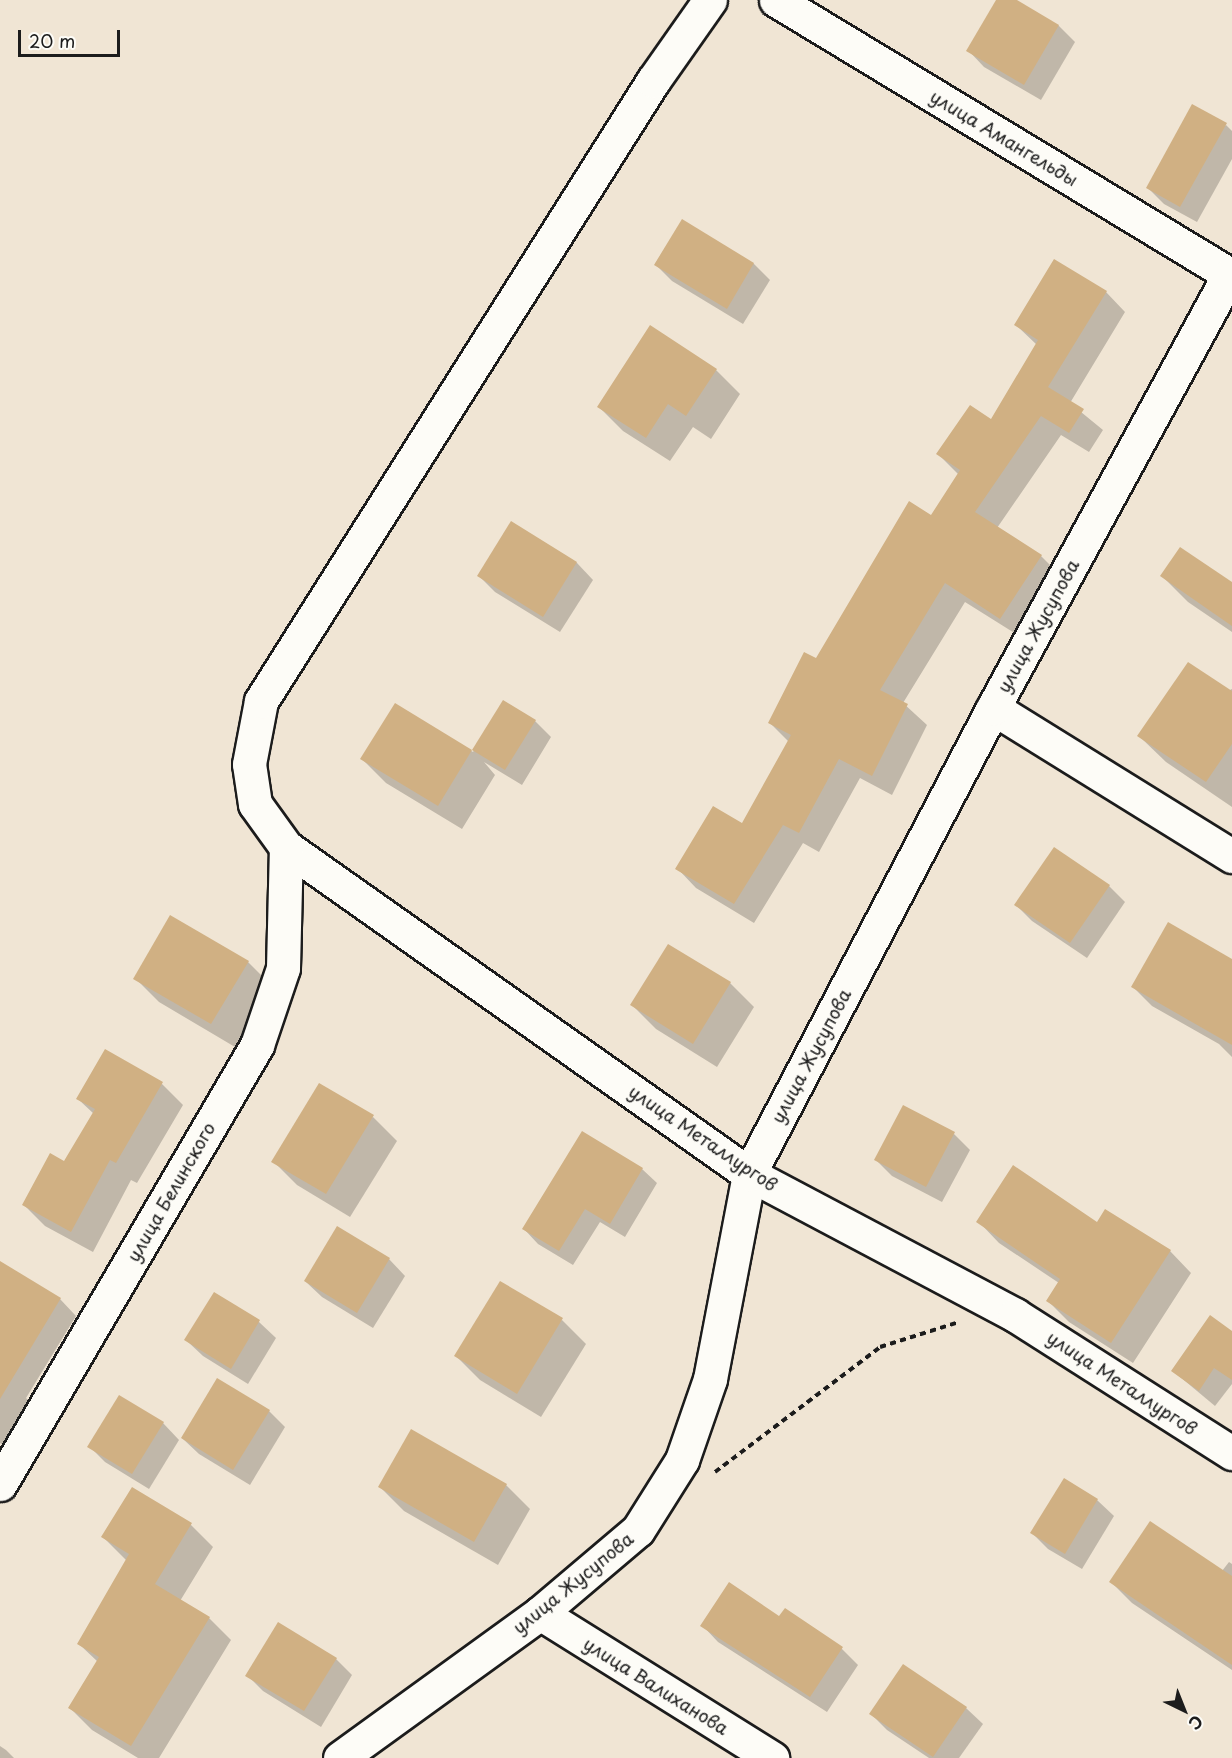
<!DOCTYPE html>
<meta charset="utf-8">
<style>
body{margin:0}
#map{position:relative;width:1232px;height:1758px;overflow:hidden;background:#f0e5d4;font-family:"Playpen Sans",sans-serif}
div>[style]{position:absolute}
.shadow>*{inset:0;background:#0003}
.building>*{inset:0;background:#d0b083}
.path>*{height:4px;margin-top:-2px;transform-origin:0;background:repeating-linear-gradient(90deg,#1c1c1c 0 6px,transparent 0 10.5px)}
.roads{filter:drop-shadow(2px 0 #1c1c1c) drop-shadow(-2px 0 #1c1c1c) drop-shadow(0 2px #1c1c1c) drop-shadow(0 -2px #1c1c1c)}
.minor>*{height:33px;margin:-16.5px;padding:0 16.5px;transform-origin:16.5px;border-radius:16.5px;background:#fdfcf7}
span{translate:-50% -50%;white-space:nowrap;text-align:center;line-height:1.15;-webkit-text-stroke:4.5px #fdfcf7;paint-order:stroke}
.street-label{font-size:18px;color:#1c1c1c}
.north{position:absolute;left:1154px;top:1680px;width:60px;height:60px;-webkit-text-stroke:4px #fdfcf7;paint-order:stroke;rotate:137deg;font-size:16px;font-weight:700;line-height:24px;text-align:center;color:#1c1c1c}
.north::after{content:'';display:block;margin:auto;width:21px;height:27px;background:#1c1c1c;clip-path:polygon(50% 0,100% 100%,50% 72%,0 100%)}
.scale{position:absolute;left:18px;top:30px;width:102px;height:27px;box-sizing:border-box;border:3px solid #1c1c1c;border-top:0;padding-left:8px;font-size:18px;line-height:21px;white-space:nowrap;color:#1c1c1c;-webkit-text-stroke:4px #fdfcf7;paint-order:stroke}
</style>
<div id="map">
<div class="shadow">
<div style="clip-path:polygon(997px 0,1014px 0,1059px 26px,1075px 42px,1041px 100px,984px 67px,968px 50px)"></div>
<div style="clip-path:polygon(1226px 125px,1232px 131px,1232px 159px,1197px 222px,1164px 204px,1148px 188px)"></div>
<div style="clip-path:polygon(682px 221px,754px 264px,770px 280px,743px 324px,672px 281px,655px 264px)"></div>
<div style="clip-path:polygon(1106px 292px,1125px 312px,1070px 403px,1103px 430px,1089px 452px,1061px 435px,997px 528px,1041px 556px,1061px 576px,1021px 637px,965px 602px,903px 703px,927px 725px,892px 795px,860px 778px,819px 852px,803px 843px,754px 923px,696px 888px,677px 868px,743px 825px,789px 742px,770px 723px,931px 517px,959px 475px,938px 454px,991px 421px,1037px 345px,1016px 325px)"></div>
<div style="clip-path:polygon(716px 370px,740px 394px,711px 439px,693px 427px,670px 461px,623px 431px,599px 407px)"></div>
<div style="clip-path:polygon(512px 523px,577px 563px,593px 580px,560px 632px,495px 592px,479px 576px)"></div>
<div style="clip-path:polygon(1162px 576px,1232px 584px,1232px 632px,1188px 602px)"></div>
<div style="clip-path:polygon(1232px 689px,1232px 807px,1166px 762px,1139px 736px)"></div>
<div style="clip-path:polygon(503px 702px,535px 721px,551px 737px,522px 785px,484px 762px,495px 775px,462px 829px,386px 783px,362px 759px,395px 705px,473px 752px)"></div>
<div style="clip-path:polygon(1109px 886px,1125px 902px,1087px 958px,1032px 921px,1016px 905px)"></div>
<div style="clip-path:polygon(248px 962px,272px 986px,235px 1047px,159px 1002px,135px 978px)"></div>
<div style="clip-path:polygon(1232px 965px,1232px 1057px,1219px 1044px,1152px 1006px,1133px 987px)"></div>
<div style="clip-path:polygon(730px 983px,754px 1007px,717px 1067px,656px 1029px,632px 1005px)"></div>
<div style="clip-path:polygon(162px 1084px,183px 1105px,137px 1183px,131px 1180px,93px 1252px,45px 1226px,24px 1205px,65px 1163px,94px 1114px,78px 1099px)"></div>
<div style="clip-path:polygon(373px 1117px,397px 1141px,350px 1217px,297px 1185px,273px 1161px)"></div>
<div style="clip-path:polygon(954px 1134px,970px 1150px,942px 1202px,892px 1176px,876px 1160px)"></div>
<div style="clip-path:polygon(642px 1169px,657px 1183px,625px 1237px,600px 1222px,573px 1265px,538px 1244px,524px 1229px)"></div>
<div style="clip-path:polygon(978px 1221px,1097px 1224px,1170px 1251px,1191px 1273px,1133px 1363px,1069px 1322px,1048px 1301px,1059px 1283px,999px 1243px)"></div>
<div style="clip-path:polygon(389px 1259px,405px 1276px,373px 1328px,322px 1297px,305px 1281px)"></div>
<div style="clip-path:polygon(0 1277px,60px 1299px,76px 1316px,26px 1398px,36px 1407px,10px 1449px,0 1443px)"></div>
<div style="clip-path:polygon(214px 1294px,259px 1322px,276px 1338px,248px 1384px,203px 1356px,186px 1340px)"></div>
<div style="clip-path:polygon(562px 1320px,586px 1344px,541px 1417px,480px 1380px,456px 1356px)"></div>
<div style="clip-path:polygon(1232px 1333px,1232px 1384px,1215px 1406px,1173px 1371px)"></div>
<div style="clip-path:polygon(269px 1411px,285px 1427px,250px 1485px,199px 1454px,182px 1438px)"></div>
<div style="clip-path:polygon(163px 1423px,179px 1440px,149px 1489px,105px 1462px,89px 1446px)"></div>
<div style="clip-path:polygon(1064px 1480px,1097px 1500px,1114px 1516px,1082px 1569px,1048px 1549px,1032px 1533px)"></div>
<div style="clip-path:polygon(506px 1485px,530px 1509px,498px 1565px,404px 1511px,380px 1487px)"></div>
<div style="clip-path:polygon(191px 1525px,213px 1547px,180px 1601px,209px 1618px,231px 1640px,159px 1758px,138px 1758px,92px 1730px,70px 1708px,98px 1662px,79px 1644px,127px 1561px,103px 1537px)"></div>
<div style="clip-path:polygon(1229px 1562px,1232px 1564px,1232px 1670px,1132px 1603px,1111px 1582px,1222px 1571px)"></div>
<div style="clip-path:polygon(785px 1610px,842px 1649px,858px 1665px,827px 1712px,718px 1642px,702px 1625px,780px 1618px)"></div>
<div style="clip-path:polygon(336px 1659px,352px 1675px,321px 1727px,263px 1691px,247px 1675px)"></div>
<div style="clip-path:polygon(966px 1708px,983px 1724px,959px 1758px,929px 1758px,887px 1730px,871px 1714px)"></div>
<div style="clip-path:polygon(0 1746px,6px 1750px,14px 1758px,0 1758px)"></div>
</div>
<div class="building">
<div style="clip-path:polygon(996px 0,1017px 0,1059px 25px,1024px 85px,966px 51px)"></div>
<div style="clip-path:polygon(1192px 104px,1227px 123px,1180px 207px,1146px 188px)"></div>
<div style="clip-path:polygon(682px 219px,754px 263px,727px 309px,654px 265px)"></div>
<div style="clip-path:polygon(1054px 259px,1107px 291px,1048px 387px,1084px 409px,1069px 433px,1041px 416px,975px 512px,1042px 555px,1000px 619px,945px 583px,880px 690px,908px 704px,872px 776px,839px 759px,799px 833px,783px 825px,734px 904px,675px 869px,713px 806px,742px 823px,791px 735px,768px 723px,804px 652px,816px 658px,909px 501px,931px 515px,960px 470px,936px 454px,970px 405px,991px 419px,1038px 340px,1014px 325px)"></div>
<div style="clip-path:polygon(650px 325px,717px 369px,686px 416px,668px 404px,646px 438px,597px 407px)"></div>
<div style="clip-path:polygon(511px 521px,577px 562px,543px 617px,477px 576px)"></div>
<div style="clip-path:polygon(1180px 547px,1232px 582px,1232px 626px,1160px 576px)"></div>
<div style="clip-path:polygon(1188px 662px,1232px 691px,1232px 744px,1206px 782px,1137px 736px)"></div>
<div style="clip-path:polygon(503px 700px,536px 720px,505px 770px,472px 750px)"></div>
<div style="clip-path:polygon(395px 703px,472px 750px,438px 806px,360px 759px)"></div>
<div style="clip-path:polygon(1054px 847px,1110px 885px,1070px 943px,1014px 905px)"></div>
<div style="clip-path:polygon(170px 915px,249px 961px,211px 1024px,133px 979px)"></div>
<div style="clip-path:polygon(1168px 922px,1232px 959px,1232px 1045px,1131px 987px)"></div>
<div style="clip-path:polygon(668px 944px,731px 982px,693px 1044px,630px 1005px)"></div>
<div style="clip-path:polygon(105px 1049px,163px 1082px,116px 1163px,110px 1160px,71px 1232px,22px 1205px,50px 1153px,64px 1161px,95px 1109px,76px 1099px)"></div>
<div style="clip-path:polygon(319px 1083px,374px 1115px,326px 1194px,271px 1162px)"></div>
<div style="clip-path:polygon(903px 1105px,955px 1132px,926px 1187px,874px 1160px)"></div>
<div style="clip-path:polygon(582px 1131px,643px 1168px,610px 1224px,585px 1209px,559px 1251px,522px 1229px)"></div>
<div style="clip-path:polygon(1013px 1165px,1097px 1222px,1105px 1209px,1171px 1250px,1111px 1343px,1046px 1301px,1060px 1279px,976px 1222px)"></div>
<div style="clip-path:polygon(337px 1226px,390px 1258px,357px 1313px,304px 1281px)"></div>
<div style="clip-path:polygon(0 1261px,61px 1298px,0 1399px)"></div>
<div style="clip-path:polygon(500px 1281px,563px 1318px,517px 1394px,454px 1356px)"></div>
<div style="clip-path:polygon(214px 1292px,260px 1320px,231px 1369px,184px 1340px)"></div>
<div style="clip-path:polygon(1210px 1315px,1232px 1331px,1232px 1380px,1214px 1368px,1199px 1391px,1171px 1371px)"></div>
<div style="clip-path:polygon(217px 1378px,270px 1410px,233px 1470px,181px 1438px)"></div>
<div style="clip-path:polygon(119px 1395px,164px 1422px,132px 1474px,87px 1447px)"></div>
<div style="clip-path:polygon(411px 1429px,507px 1484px,474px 1542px,378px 1487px)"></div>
<div style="clip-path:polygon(1064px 1478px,1098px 1499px,1065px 1554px,1030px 1533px)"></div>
<div style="clip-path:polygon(132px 1487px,192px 1523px,155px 1584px,210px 1617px,131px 1746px,68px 1708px,99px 1657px,77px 1644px,129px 1554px,101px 1537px)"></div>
<div style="clip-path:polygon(1150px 1521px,1232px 1576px,1232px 1665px,1109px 1582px)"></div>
<div style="clip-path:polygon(729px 1582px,779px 1616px,785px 1608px,843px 1647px,810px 1697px,700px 1626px)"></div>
<div style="clip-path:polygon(278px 1622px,337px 1658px,304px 1711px,245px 1676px)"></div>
<div style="clip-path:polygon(903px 1664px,967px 1707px,933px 1757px,869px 1714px)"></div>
</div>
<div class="path">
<div style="left:715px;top:1472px;width:207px;rotate:-37.1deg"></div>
<div style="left:880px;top:1347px;width:80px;rotate:-17.5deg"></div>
</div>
<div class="roads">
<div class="minor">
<div style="left:776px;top:0;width:533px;rotate:31.18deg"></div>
<div style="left:993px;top:708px;width:281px;rotate:31.8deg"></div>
<div style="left:286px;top:847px;width:567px;rotate:35.23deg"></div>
<div style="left:749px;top:1174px;width:301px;rotate:27.9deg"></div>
<div style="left:1015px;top:1315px;width:257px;rotate:32.5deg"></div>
<div style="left:0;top:1484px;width:509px;rotate:-59.65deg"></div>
<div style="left:257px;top:1045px;width:81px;rotate:-71.3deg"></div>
<div style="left:283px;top:968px;width:121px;rotate:-88.6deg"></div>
<div style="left:286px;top:847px;width:53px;rotate:-125.8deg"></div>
<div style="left:255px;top:804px;width:40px;rotate:-98.5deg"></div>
<div style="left:249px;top:764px;width:64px;rotate:-79.2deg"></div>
<div style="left:261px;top:701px;width:734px;rotate:-57.7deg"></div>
<div style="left:653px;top:81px;width:99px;rotate:-54.9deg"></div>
<div style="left:540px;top:1613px;width:274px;rotate:32deg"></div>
<div style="left:340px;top:1758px;width:247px;rotate:-35.9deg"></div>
<div style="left:540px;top:1613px;width:128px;rotate:-40.3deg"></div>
<div style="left:638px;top:1530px;width:83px;rotate:-57.8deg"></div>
<div style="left:682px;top:1460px;width:86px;rotate:-70.9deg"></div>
<div style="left:710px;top:1379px;width:209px;rotate:-79.2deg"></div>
<div style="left:749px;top:1174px;width:526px;rotate:-62.36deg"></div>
<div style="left:993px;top:708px;width:493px;rotate:-61.4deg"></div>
</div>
</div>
<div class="street-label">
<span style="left:1004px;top:138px;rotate:31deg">улица Амангельды</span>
<span style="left:1038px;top:626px;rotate:-61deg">улица Жусупова</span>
<span style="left:811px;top:1056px;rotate:-62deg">улица Жусупова</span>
<span style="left:703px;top:1138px;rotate:34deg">улица Металлургов</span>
<span style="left:171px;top:1192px;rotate:-60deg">улица Белинского</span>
<span style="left:1122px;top:1383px;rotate:33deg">улица Металлургов</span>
<span style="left:573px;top:1583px;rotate:-39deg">улица Жусупова</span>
<span style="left:656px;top:1686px;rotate:32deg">улица Валиханова</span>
</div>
<div class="north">С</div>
<div class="scale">20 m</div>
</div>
